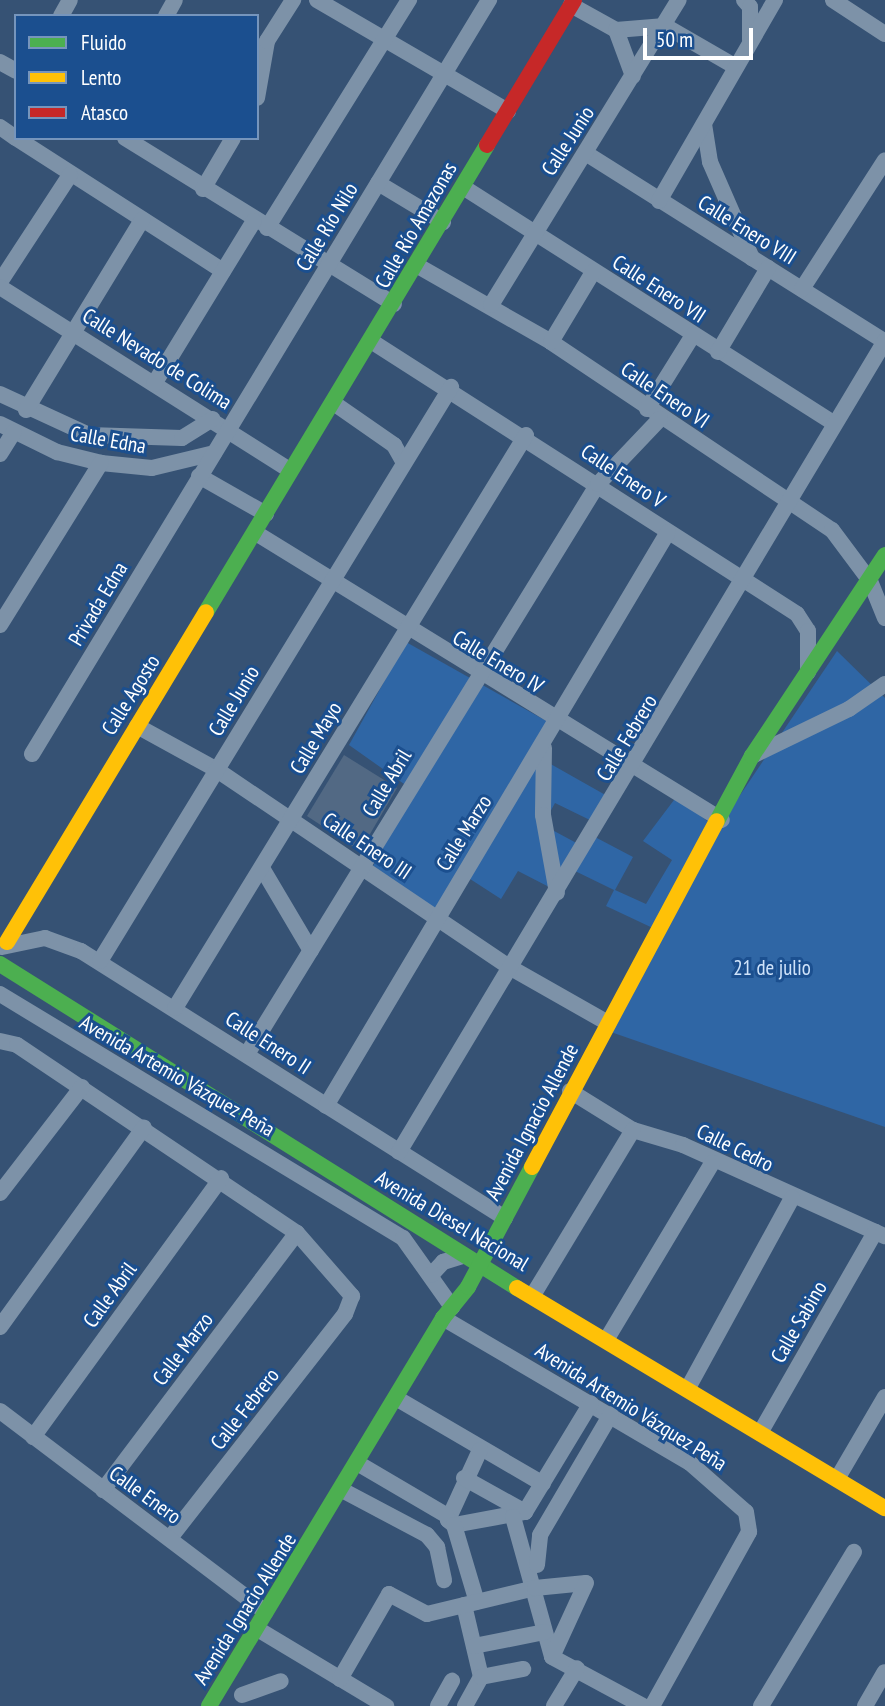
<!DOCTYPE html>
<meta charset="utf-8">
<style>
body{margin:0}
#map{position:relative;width:885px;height:1706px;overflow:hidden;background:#365274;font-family:"PT Sans Narrow",sans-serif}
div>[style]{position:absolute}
.green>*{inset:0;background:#2f66a5}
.building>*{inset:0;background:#526984}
.street>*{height:16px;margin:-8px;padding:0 8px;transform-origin:8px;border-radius:8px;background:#7d92a8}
.fast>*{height:16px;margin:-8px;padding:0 8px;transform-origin:8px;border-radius:8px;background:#4caf50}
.slow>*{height:16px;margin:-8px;padding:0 8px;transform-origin:8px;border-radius:8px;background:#ffc107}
.jam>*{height:16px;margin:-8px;padding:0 8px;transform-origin:8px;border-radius:8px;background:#c62828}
span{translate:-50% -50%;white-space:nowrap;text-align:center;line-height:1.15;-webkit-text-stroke:6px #1b4f8f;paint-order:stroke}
.street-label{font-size:21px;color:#fff}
.park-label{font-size:21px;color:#cfe3fa}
.legend{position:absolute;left:14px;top:14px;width:245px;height:126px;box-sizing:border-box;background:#1b4f8f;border:2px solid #7695bc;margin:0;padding:9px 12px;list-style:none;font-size:21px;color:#fff}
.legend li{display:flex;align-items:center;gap:14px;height:35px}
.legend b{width:35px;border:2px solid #7695bc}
.scale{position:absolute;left:643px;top:28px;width:110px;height:32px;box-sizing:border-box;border:4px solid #fff;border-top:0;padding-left:9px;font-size:21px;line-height:24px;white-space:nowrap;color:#fff;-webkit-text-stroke:5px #1b4f8f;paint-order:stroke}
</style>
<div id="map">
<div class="green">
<div style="clip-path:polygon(406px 642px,550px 723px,436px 909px,373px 866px,414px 791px,349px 745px)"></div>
<div style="clip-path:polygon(837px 651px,885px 698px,885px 1127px,605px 1030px,718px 828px)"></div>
<div style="clip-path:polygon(540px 758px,609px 797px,594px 822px,555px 803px,543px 825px,582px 846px,551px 888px,518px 871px,501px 899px,467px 877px)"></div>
<div style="clip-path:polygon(677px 796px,713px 826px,657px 930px,606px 906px,614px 890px,575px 871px,595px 837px,633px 857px,615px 890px,646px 904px,672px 860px,643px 841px)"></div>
</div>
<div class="building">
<div style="clip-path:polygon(344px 755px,397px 788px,360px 851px,307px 816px)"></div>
</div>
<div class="street">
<div style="left:317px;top:0;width:221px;rotate:30.2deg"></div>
<div style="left:744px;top:0;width:9px;rotate:49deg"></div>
<div style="left:750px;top:7px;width:33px;rotate:90deg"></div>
<div style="left:833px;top:0;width:62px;rotate:33.2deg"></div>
<div style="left:571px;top:5px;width:51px;rotate:29.1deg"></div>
<div style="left:616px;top:30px;width:49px;rotate:-4.7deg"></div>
<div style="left:665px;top:26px;width:82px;rotate:30deg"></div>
<div style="left:61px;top:16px;width:18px;rotate:-61deg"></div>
<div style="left:166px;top:16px;width:18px;rotate:-61deg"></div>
<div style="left:616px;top:30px;width:49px;rotate:69.7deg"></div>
<div style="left:0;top:62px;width:18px;rotate:29deg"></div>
<div style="left:257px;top:98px;width:58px;rotate:-80deg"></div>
<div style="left:267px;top:41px;width:49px;rotate:-57.6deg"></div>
<div style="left:704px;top:124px;width:38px;rotate:81deg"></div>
<div style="left:710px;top:162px;width:105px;rotate:66.4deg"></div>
<div style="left:0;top:127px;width:19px;rotate:35deg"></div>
<div style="left:16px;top:138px;width:246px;rotate:32.7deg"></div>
<div style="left:125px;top:138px;width:316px;rotate:31.7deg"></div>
<div style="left:587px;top:154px;width:352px;rotate:32.2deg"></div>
<div style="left:378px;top:183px;width:76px;rotate:31deg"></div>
<div style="left:463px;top:187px;width:439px;rotate:32.5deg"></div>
<div style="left:203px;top:189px;width:59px;rotate:-59.5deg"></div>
<div style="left:659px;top:201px;width:232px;rotate:-60deg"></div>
<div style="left:267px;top:228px;width:269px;rotate:-58.1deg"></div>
<div style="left:418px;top:266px;width:153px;rotate:29.7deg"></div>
<div style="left:551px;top:342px;width:338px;rotate:33.8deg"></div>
<div style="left:832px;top:530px;width:64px;rotate:53.3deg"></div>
<div style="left:870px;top:581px;width:40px;rotate:68deg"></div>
<div style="left:0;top:282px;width:128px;rotate:-56.8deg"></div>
<div style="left:0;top:287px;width:343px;rotate:32.3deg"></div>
<div style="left:802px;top:289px;width:153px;rotate:-57.2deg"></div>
<div style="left:491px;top:305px;width:358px;rotate:-58.4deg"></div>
<div style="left:371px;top:341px;width:506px;rotate:32.65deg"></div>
<div style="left:797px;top:614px;width:20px;rotate:57deg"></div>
<div style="left:808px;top:631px;width:41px;rotate:90deg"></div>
<div style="left:551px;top:342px;width:82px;rotate:-59deg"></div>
<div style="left:718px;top:352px;width:98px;rotate:-59.2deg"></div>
<div style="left:154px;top:384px;width:191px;rotate:-58.5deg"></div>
<div style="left:0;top:394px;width:98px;rotate:24.7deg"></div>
<div style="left:89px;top:435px;width:93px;rotate:1.8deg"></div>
<div style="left:182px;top:438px;width:36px;rotate:-32deg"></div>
<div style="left:335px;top:404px;width:72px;rotate:34.8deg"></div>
<div style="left:394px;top:445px;width:18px;rotate:61deg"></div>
<div style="left:647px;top:409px;width:87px;rotate:-58.1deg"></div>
<div style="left:26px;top:410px;width:223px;rotate:-58.6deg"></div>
<div style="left:0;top:424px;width:64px;rotate:26.2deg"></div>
<div style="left:57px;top:452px;width:45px;rotate:14deg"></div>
<div style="left:101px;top:463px;width:51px;rotate:5.6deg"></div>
<div style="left:152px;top:468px;width:64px;rotate:-13.6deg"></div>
<div style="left:0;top:454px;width:26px;rotate:-58deg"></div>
<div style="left:199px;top:476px;width:77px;rotate:29.6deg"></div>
<div style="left:256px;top:533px;width:547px;rotate:31.63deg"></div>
<div style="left:0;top:625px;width:191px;rotate:-58.1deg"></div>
<div style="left:137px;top:726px;width:91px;rotate:28.8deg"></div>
<div style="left:217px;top:770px;width:354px;rotate:34deg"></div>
<div style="left:511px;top:968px;width:112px;rotate:29.6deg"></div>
<div style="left:544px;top:748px;width:67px;rotate:90.9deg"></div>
<div style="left:543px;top:815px;width:79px;rotate:79.8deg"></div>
<div style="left:32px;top:754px;width:882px;rotate:-58.78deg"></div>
<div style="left:752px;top:756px;width:108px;rotate:-25.9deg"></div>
<div style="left:849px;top:709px;width:44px;rotate:-34.8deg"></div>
<div style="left:262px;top:868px;width:96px;rotate:59.4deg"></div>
<div style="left:2px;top:947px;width:44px;rotate:-11.8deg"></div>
<div style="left:45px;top:938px;width:38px;rotate:20deg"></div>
<div style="left:81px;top:951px;width:501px;rotate:32.2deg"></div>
<div style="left:100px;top:961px;width:673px;rotate:-58.55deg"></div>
<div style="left:0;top:994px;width:471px;rotate:31.2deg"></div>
<div style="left:403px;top:1238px;width:85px;rotate:54.6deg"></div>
<div style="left:175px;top:1008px;width:672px;rotate:-58.51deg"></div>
<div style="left:0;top:1041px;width:17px;rotate:13deg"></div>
<div style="left:17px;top:1045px;width:337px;rotate:33.9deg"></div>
<div style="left:297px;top:1233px;width:84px;rotate:48.9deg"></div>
<div style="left:352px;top:1296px;width:19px;rotate:111deg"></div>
<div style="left:345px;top:1314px;width:284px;rotate:128deg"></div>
<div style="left:247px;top:1054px;width:669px;rotate:-58.38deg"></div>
<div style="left:598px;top:484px;width:90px;rotate:-46.4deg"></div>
<div style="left:570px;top:1091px;width:74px;rotate:31.8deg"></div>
<div style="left:633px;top:1130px;width:52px;rotate:16.7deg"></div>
<div style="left:683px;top:1145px;width:222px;rotate:24.3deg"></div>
<div style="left:326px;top:1106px;width:668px;rotate:-59.21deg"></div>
<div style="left:399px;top:1152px;width:945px;rotate:-59.07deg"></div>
<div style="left:0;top:1193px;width:134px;rotate:-52.3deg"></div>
<div style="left:431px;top:1275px;width:18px;rotate:-47deg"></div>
<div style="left:443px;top:1262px;width:21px;rotate:-17deg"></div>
<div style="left:533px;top:1295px;width:193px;rotate:-58.8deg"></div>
<div style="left:443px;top:1318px;width:286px;rotate:30.4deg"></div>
<div style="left:690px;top:1463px;width:74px;rotate:41.2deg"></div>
<div style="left:746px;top:1512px;width:20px;rotate:81deg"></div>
<div style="left:749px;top:1532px;width:199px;rotate:119.1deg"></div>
<div style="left:0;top:1327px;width:246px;rotate:-54.2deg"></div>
<div style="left:608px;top:1337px;width:203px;rotate:-59.1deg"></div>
<div style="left:688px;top:1388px;width:217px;rotate:-61.3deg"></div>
<div style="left:396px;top:1398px;width:170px;rotate:30.3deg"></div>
<div style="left:0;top:1411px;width:333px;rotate:37.1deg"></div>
<div style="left:760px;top:1433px;width:232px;rotate:-60.2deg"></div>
<div style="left:33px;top:1437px;width:320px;rotate:-54deg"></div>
<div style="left:480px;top:1450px;width:77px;rotate:114.6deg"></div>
<div style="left:448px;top:1520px;width:8px;rotate:40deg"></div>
<div style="left:454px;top:1525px;width:72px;rotate:-10.4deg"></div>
<div style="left:359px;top:1464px;width:101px;rotate:30.4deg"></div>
<div style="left:464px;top:1478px;width:70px;rotate:29.1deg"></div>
<div style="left:837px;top:1479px;width:95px;rotate:-59.7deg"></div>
<div style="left:103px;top:1490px;width:322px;rotate:-53deg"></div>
<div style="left:342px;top:1490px;width:96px;rotate:27.9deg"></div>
<div style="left:427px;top:1535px;width:16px;rotate:50deg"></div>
<div style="left:437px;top:1547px;width:34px;rotate:78deg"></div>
<div style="left:525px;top:1512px;width:127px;rotate:-58.8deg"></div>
<div style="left:513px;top:1517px;width:145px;rotate:74.4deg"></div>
<div style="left:454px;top:1525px;width:80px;rotate:73.4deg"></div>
<div style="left:537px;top:1565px;width:30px;rotate:-84deg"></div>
<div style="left:540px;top:1535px;width:140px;rotate:-59.6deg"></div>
<div style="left:464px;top:1605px;width:74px;rotate:76.7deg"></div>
<div style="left:481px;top:1677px;width:33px;rotate:119deg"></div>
<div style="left:256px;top:1628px;width:152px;rotate:31deg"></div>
<div style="left:474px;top:1646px;width:72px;rotate:-11.2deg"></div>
<div style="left:552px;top:1657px;width:103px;rotate:28.3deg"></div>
<div style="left:481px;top:1677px;width:43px;rotate:-10.8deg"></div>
<div style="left:340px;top:1679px;width:98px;rotate:-60deg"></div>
<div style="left:389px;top:1594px;width:43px;rotate:27.8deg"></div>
<div style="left:427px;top:1614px;width:111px;rotate:-13.5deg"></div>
<div style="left:535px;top:1588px;width:51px;rotate:-5.6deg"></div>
<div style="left:586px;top:1583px;width:81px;rotate:114.7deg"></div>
<div style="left:242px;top:1695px;width:41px;rotate:-19.7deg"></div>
<div style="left:438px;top:1706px;width:29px;rotate:-61deg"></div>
<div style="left:554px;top:1706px;width:44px;rotate:-58.8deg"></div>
<div style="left:761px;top:1706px;width:180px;rotate:-58.9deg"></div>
<div style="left:865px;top:1706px;width:39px;rotate:-60deg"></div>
</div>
<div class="fast">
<div style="left:206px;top:612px;width:545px;rotate:-58.96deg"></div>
<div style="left:717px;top:821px;width:74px;rotate:-61.7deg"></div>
<div style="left:752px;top:756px;width:241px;rotate:-56.5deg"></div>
<div style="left:0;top:964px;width:610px;rotate:32.08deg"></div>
<div style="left:209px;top:1706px;width:453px;rotate:-58.9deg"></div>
<div style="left:443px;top:1318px;width:40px;rotate:-51deg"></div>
<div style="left:468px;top:1287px;width:136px;rotate:-61.9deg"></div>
</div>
<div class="slow">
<div style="left:7px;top:942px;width:385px;rotate:-58.9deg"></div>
<div style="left:532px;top:1167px;width:392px;rotate:-61.9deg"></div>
<div style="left:517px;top:1288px;width:429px;rotate:30.9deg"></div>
</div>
<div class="jam">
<div style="left:487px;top:145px;width:169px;rotate:-59deg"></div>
</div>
<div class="street-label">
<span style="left:568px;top:141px;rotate:-57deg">Calle Junio</span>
<span style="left:416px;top:225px;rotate:-60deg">Calle Río Amazonas</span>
<span style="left:327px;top:227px;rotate:-59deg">Calle Río Nilo</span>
<span style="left:747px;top:230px;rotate:32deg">Calle Enero VIII</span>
<span style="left:659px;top:289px;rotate:33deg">Calle Enero VII</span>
<span style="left:157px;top:359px;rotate:32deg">Calle Nevado de Colima</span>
<span style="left:665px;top:395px;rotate:34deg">Calle Enero VI</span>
<span style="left:108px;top:440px;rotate:10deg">Calle Edna</span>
<span style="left:623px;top:476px;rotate:34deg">Calle Enero V</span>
<span style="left:98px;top:604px;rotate:-59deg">Privada Edna</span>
<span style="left:498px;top:662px;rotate:31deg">Calle Enero IV</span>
<span style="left:131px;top:695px;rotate:-58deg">Calle Agosto</span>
<span style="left:234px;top:701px;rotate:-59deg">Calle Junio</span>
<span style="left:316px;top:738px;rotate:-59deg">Calle Mayo</span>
<span style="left:627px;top:738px;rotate:-59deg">Calle Febrero</span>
<span style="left:387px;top:783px;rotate:-59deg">Calle Abril</span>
<span style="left:464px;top:833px;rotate:-58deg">Calle Marzo</span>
<span style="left:367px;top:846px;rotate:34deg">Calle Enero III</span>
<span style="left:268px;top:1043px;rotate:33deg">Calle Enero II</span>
<span style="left:177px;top:1076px;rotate:30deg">Avenida Artemio Vázquez Peña</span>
<span style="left:532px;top:1122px;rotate:-62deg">Avenida Ignacio Allende</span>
<span style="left:735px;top:1148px;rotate:26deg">Calle Cedro</span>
<span style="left:452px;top:1221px;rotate:31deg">Avenida Diesel Nacional</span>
<span style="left:110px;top:1295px;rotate:-54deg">Calle Abril</span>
<span style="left:799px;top:1322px;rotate:-60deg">Calle Sabino</span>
<span style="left:183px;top:1349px;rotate:-53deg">Calle Marzo</span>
<span style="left:631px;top:1407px;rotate:32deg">Avenida Artemio Vázquez Peña</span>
<span style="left:245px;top:1409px;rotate:-52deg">Calle Febrero</span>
<span style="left:145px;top:1495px;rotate:36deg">Calle Enero</span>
<span style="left:245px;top:1609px;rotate:-58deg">Avenida Ignacio Allende</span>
</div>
<div class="park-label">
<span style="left:772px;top:968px">21 de julio</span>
</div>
<ul class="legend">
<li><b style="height:9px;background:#4caf50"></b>Fluido</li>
<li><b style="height:9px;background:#ffc107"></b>Lento</li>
<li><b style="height:9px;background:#c62828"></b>Atasco</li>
</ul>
<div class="scale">50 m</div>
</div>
